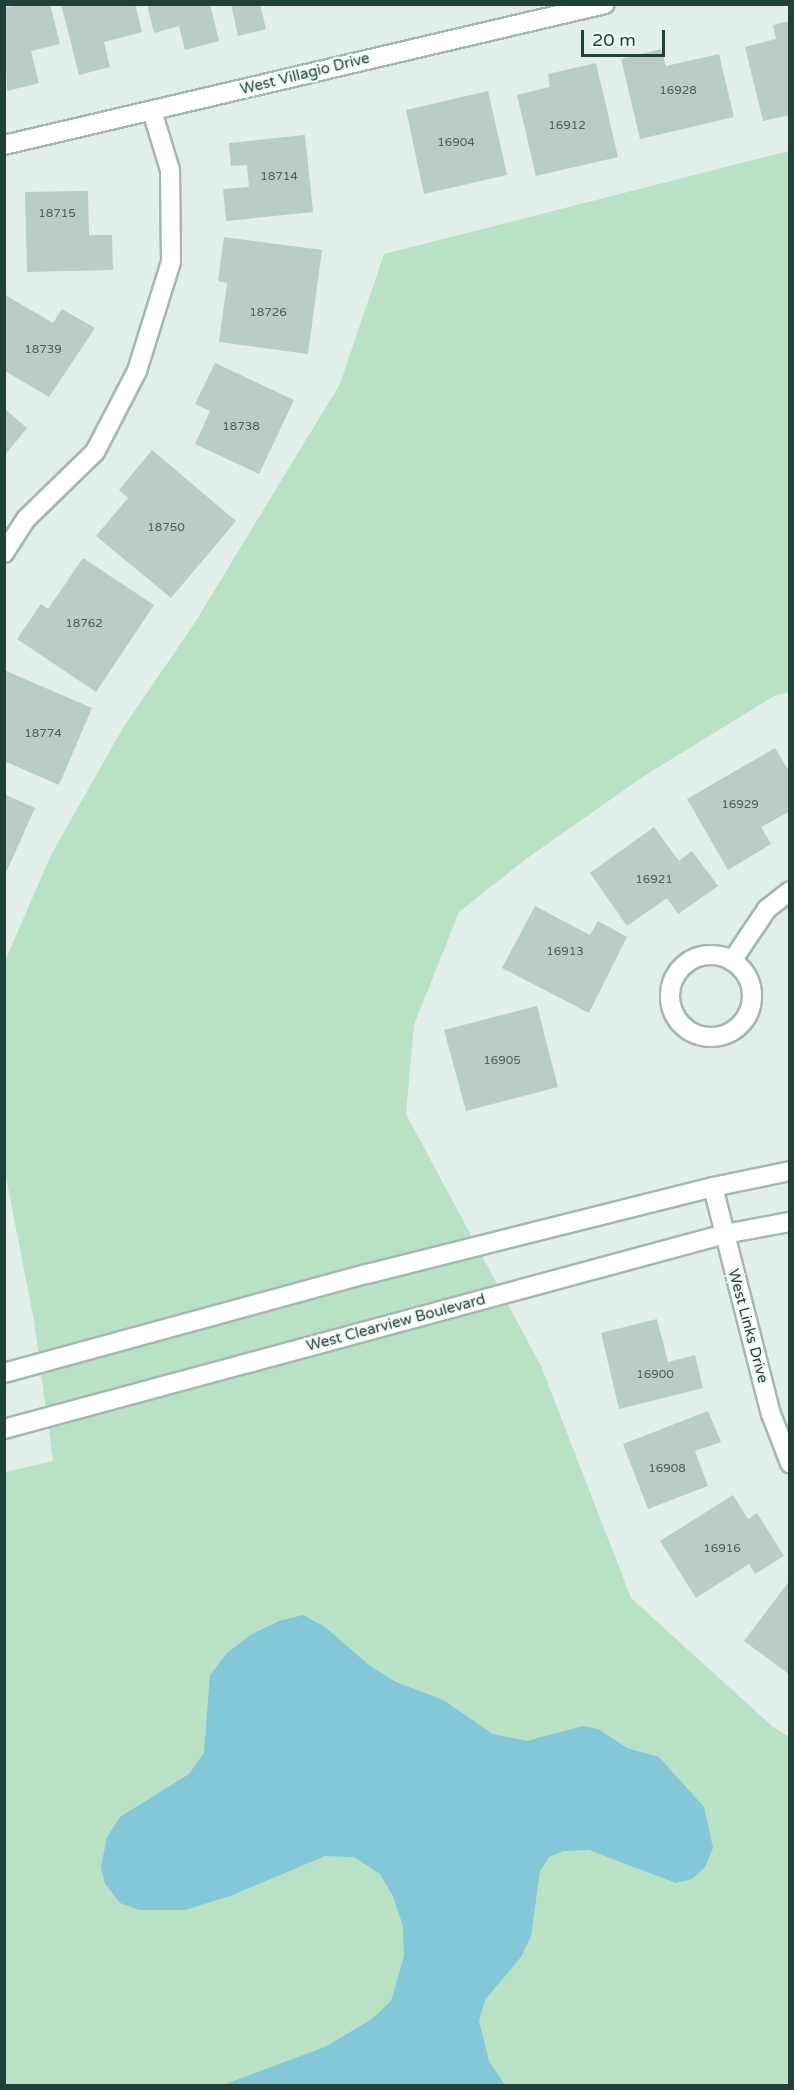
<!DOCTYPE html>
<style>
body{margin:0}
#map{position:relative;width:794px;height:2090px;overflow:hidden;background:#e2eee9;font-family:"Varela Round",sans-serif}
div>[style]{position:absolute}
.green>*{inset:0;background:#b8e1c5}
.water>*{inset:0;background:#83c7d9}
.building>*{inset:0;background:#b9ccc5}
.roads{filter:drop-shadow(2px 0 #a4b7b1) drop-shadow(-2px 0 #a4b7b1) drop-shadow(0 2px #a4b7b1) drop-shadow(0 -2px #a4b7b1)}
.minor>*{height:18px;margin:-9px;padding:0 9px;transform-origin:9px;border-radius:9px;background:#fff}
.minor>.ring{margin:-9px;padding:0;box-sizing:content-box;background:none;border:18px solid #fff;border-radius:50%}
span{translate:-50% -50%;white-space:nowrap;text-align:center;line-height:1.15;-webkit-text-stroke:5px #f3faf6;paint-order:stroke}
.number-label{font-size:12px;color:#46645d}
.number-label span{-webkit-text-stroke-width:0}
.street-label{font-size:15px;color:#1f413a}
.frame{position:absolute;inset:0;border:6px solid #1f413a;pointer-events:none}
.scale{position:absolute;left:581px;top:30px;width:84px;height:27px;box-sizing:border-box;border:3px solid #1f413a;border-top:0;padding-left:8px;font-size:18px;line-height:21px;white-space:nowrap;color:#1f413a;-webkit-text-stroke:4px #f3faf6;paint-order:stroke}
</style>
<div id="map">
<div class="green">
<div style="clip-path:polygon(789px 151px,789px 692px,774px 696px,644px 776px,526px 859px,459px 912px,414px 1025px,406px 1114px,541px 1366px,631px 1598px,773px 1727px,789px 1737px,789px 2085px,5px 2086px,5px 1472px,53px 1461px,34px 1321px,5px 1172px,5px 961px,51px 855px,123px 728px,194px 624px,340px 384px,384px 254px)"></div>
</div>
<div class="water">
<div style="clip-path:polygon(303px 1615px,325px 1627px,370px 1666px,396px 1682px,443px 1700px,493px 1734px,527px 1741px,583px 1726px,598px 1729px,627px 1748px,659px 1757px,704px 1807px,713px 1848px,705px 1867px,692px 1879px,676px 1883px,589px 1850px,564px 1851px,549px 1857px,540px 1871px,531px 1936px,521px 1957px,485px 2000px,479px 2021px,489px 2061px,505px 2085px,223px 2085px,325px 2047px,372px 2019px,391px 2001px,404px 1956px,403px 1926px,393px 1896px,380px 1874px,354px 1857px,325px 1856px,230px 1896px,185px 1910px,139px 1910px,120px 1903px,105px 1884px,101px 1867px,107px 1837px,120px 1817px,189px 1774px,204px 1753px,210px 1675px,227px 1653px,252px 1634px,279px 1621px)"></div>
</div>
<div class="building">
<div style="clip-path:polygon(19px 4px,50px 4px,60px 44px,31px 51px,39px 83px,7px 91px,4px 8px)"></div>
<div style="clip-path:polygon(61px 4px,135px 4px,142px 32px,104px 42px,110px 67px,79px 75px)"></div>
<div style="clip-path:polygon(147px 4px,210px 4px,219px 41px,185px 50px,179px 26px,154px 33px)"></div>
<div style="clip-path:polygon(231px 4px,260px 4px,266px 29px,238px 36px)"></div>
<div style="clip-path:polygon(790px 21px,790px 115px,763px 121px,745px 47px,776px 39px,773px 25px)"></div>
<div style="clip-path:polygon(661px 49px,666px 66px,719px 54px,734px 117px,640px 139px,621px 59px)"></div>
<div style="clip-path:polygon(596px 63px,618px 157px,536px 176px,517px 95px,550px 87px,548px 74px)"></div>
<div style="clip-path:polygon(488px 91px,507px 175px,424px 194px,406px 110px)"></div>
<div style="clip-path:polygon(305px 135px,313px 212px,226px 221px,223px 189px,249px 187px,247px 165px,231px 166px,229px 143px)"></div>
<div style="clip-path:polygon(88px 191px,89px 235px,112px 235px,113px 270px,27px 272px,25px 192px)"></div>
<div style="clip-path:polygon(224px 237px,322px 250px,308px 354px,219px 342px,227px 283px,218px 281px)"></div>
<div style="clip-path:polygon(5px 295px,53px 323px,62px 309px,95px 328px,49px 397px,5px 371px)"></div>
<div style="clip-path:polygon(215px 363px,294px 400px,259px 474px,195px 444px,210px 411px,195px 404px)"></div>
<div style="clip-path:polygon(5px 409px,27px 428px,5px 455px)"></div>
<div style="clip-path:polygon(152px 450px,236px 521px,171px 598px,96px 536px,128px 498px,119px 490px)"></div>
<div style="clip-path:polygon(83px 558px,154px 605px,96px 692px,17px 639px,41px 604px,48px 609px)"></div>
<div style="clip-path:polygon(4px 670px,92px 708px,59px 785px,4px 761px)"></div>
<div style="clip-path:polygon(775px 748px,790px 773px,790px 811px,761px 827px,771px 844px,728px 870px,687px 799px)"></div>
<div style="clip-path:polygon(4px 794px,35px 808px,4px 877px)"></div>
<div style="clip-path:polygon(654px 827px,679px 861px,692px 851px,718px 886px,678px 914px,667px 898px,627px 926px,590px 873px)"></div>
<div style="clip-path:polygon(535px 906px,590px 935px,598px 921px,627px 937px,589px 1013px,502px 968px)"></div>
<div style="clip-path:polygon(537px 1006px,558px 1087px,466px 1111px,444px 1030px)"></div>
<div style="clip-path:polygon(657px 1319px,668px 1362px,695px 1355px,703px 1388px,619px 1409px,601px 1333px)"></div>
<div style="clip-path:polygon(708px 1411px,721px 1442px,695px 1451px,708px 1486px,648px 1509px,623px 1444px)"></div>
<div style="clip-path:polygon(733px 1495px,748px 1519px,757px 1513px,784px 1556px,755px 1574px,749px 1564px,696px 1598px,660px 1541px)"></div>
<div style="clip-path:polygon(790px 1580px,790px 1675px,744px 1641px)"></div>
</div>
<div class="roads">
<div class="minor">
<div style="left:4px;top:145px;width:617px;rotate:-13.2deg"></div>
<div style="left:4px;top:553px;width:40px;rotate:-57.1deg"></div>
<div style="left:26px;top:519px;width:96px;rotate:-44.2deg"></div>
<div style="left:95px;top:452px;width:91px;rotate:-62.6deg"></div>
<div style="left:137px;top:371px;width:114px;rotate:-72.7deg"></div>
<div style="left:171px;top:262px;width:92px;rotate:-90.6deg"></div>
<div style="left:170px;top:170px;width:62px;rotate:-107deg"></div>
<div class="ring" style="left:670px;top:955px;width:64px;height:64px"></div>
<div style="left:732px;top:961px;width:63px;rotate:-56.1deg"></div>
<div style="left:767px;top:909px;width:29px;rotate:-38deg"></div>
<div style="left:713px;top:1187px;width:234px;rotate:75.7deg"></div>
<div style="left:771px;top:1414px;width:53px;rotate:68.8deg"></div>
<div style="left:4px;top:1373px;width:376px;rotate:-15.3deg"></div>
<div style="left:367px;top:1274px;width:357px;rotate:-14.1deg"></div>
<div style="left:713px;top:1187px;width:79px;rotate:-11.7deg"></div>
<div style="left:4px;top:1429px;width:747px;rotate:-15.13deg"></div>
<div style="left:725px;top:1234px;width:66px;rotate:-10.5deg"></div>
</div>
</div>
<div class="number-label">
<span style="left:678px;top:91px">16928</span>
<span style="left:567px;top:126px">16912</span>
<span style="left:456px;top:143px">16904</span>
<span style="left:279px;top:177px">18714</span>
<span style="left:57px;top:214px">18715</span>
<span style="left:268px;top:313px">18726</span>
<span style="left:43px;top:350px">18739</span>
<span style="left:241px;top:427px">18738</span>
<span style="left:166px;top:528px">18750</span>
<span style="left:84px;top:624px">18762</span>
<span style="left:43px;top:734px">18774</span>
<span style="left:740px;top:805px">16929</span>
<span style="left:654px;top:880px">16921</span>
<span style="left:565px;top:952px">16913</span>
<span style="left:502px;top:1061px">16905</span>
<span style="left:655px;top:1375px">16900</span>
<span style="left:667px;top:1469px">16908</span>
<span style="left:722px;top:1549px">16916</span>
</div>
<div class="street-label">
<span style="left:305px;top:74px;rotate:-14deg">West Villagio Drive</span>
<span style="left:396px;top:1323px;rotate:-15deg">West Clearview Boulevard</span>
<span style="left:748px;top:1326px;rotate:75deg">West Links Drive</span>
</div>
<div class="frame"></div>
<div class="scale">20 m</div>
</div>
